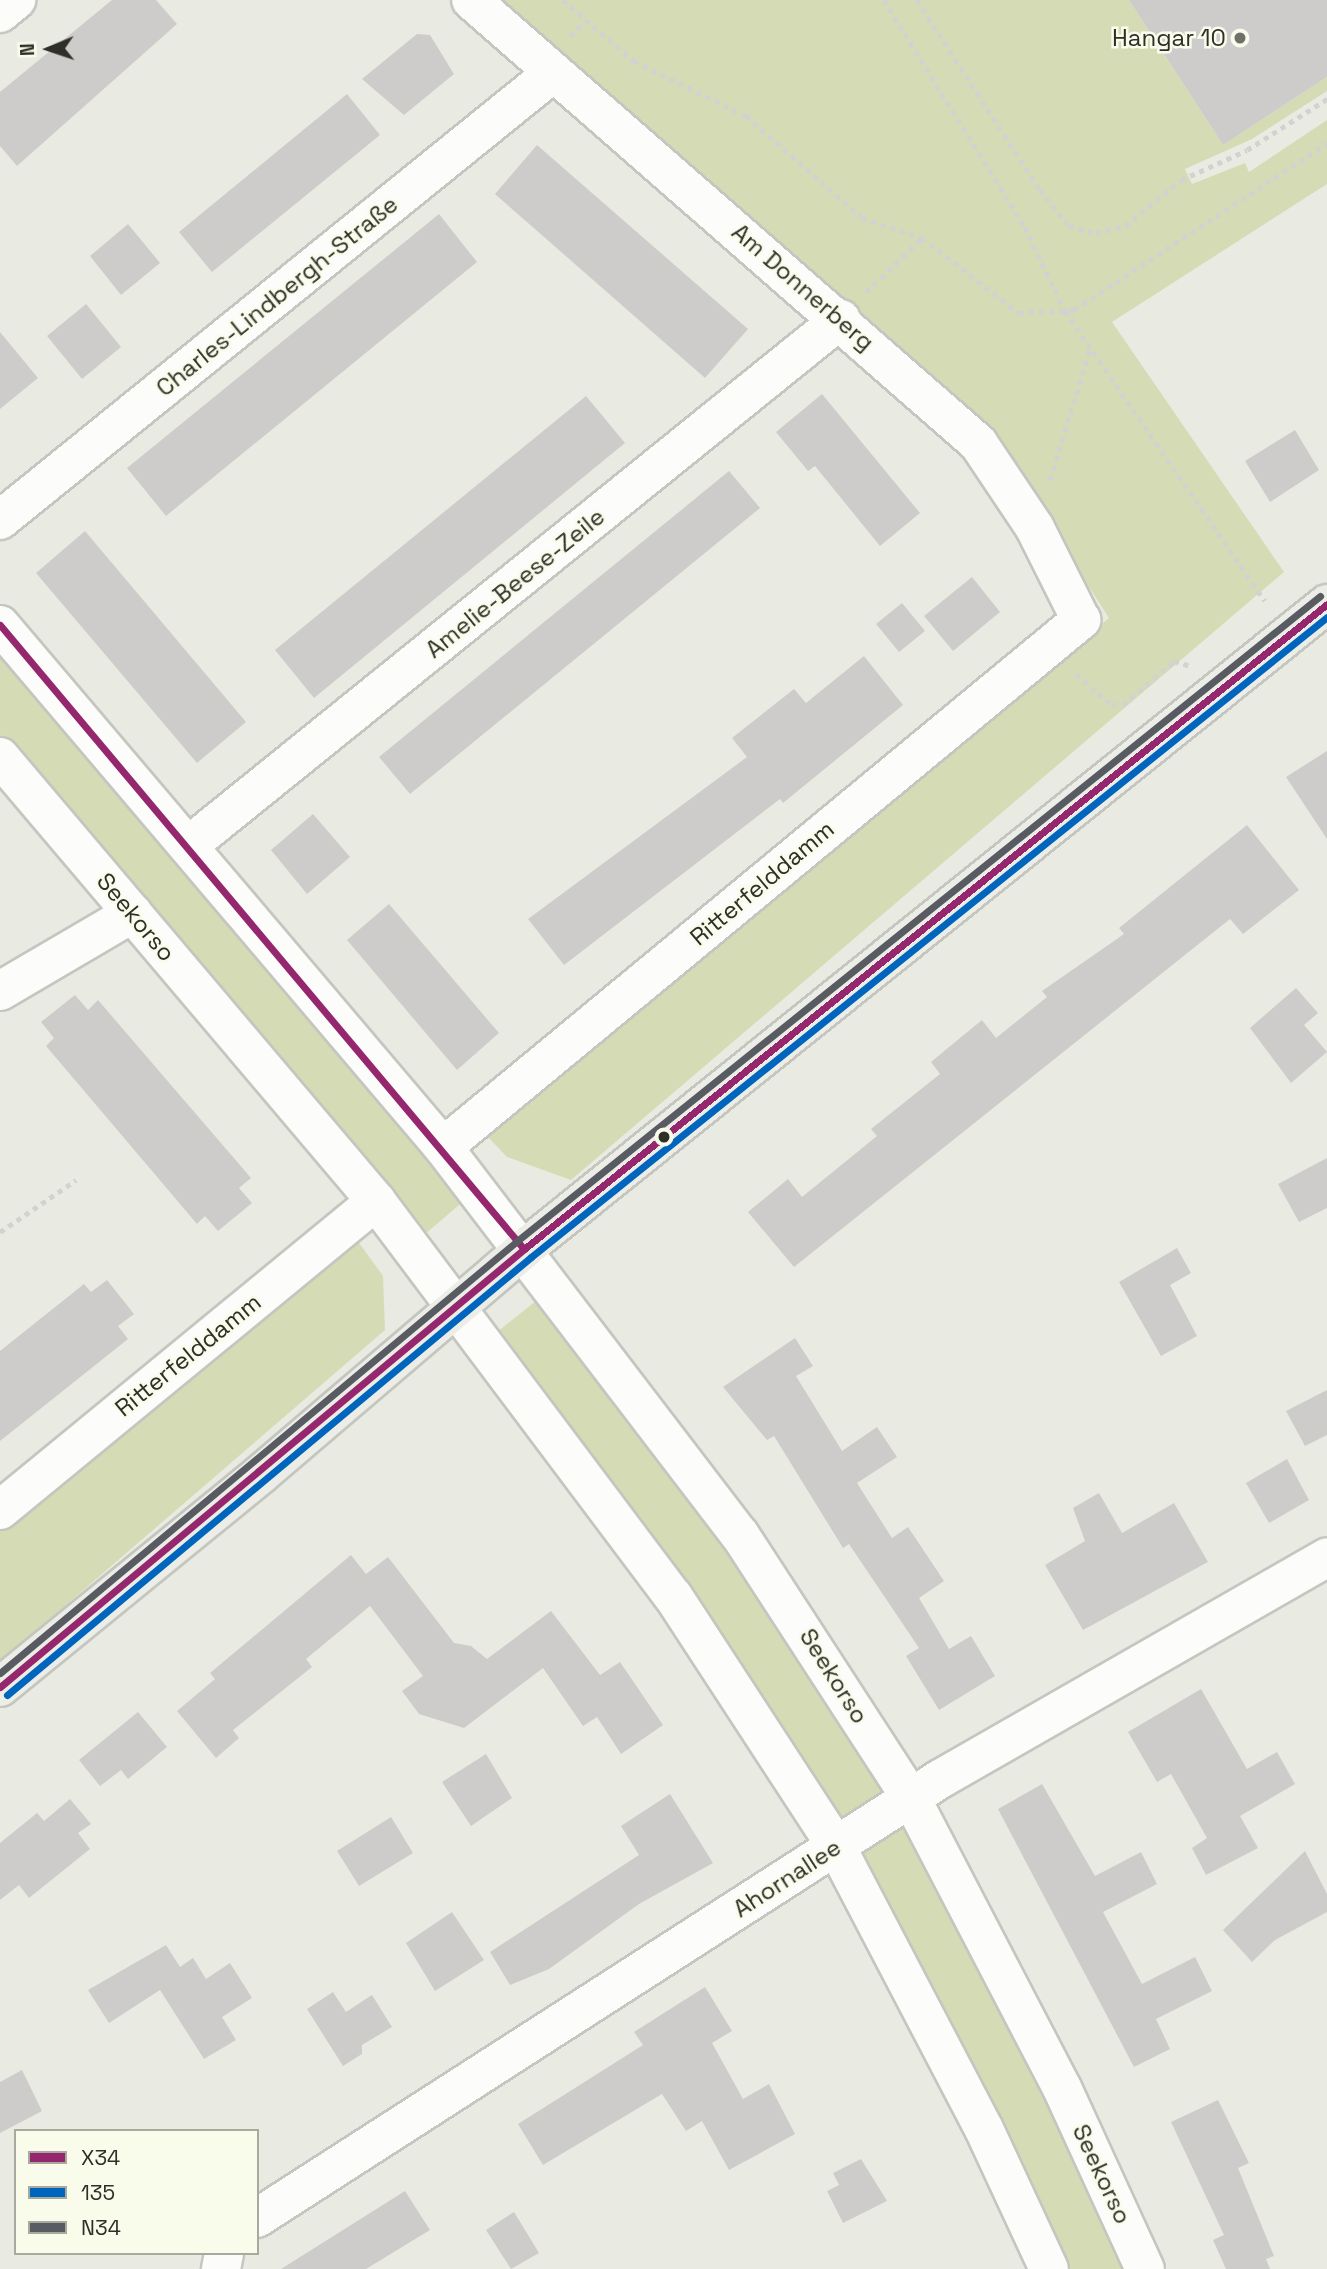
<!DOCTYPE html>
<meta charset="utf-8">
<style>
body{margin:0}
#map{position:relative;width:1327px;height:2269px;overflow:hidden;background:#e9ebe2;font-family:"Space Grotesk",sans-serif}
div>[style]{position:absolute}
.green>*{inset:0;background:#d5dcb5}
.building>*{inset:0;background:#ceccca}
.path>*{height:4.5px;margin-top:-2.25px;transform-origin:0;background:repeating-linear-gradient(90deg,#d2d2d0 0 5px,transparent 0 10px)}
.roads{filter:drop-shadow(2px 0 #c4c6bf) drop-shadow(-2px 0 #c4c6bf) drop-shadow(0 2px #c4c6bf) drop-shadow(0 -2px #c4c6bf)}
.street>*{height:38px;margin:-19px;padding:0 19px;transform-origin:19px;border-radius:19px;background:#fcfcfb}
.secondary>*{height:38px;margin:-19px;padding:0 19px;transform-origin:19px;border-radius:19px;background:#ecede6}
.bus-1>*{height:7px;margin:-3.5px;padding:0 3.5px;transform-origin:3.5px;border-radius:3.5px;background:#95276e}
.bus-2>*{height:7px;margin:-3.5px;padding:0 3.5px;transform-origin:3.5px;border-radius:3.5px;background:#0065bd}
.bus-3>*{height:7px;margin:-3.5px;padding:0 3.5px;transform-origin:3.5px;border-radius:3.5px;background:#595b62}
.dots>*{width:19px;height:19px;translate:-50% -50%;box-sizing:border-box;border:4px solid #f9fceb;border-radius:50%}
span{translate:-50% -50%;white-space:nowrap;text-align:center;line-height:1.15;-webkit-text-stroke:5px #f9fceb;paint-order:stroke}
.poi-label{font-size:24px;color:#2d2f28}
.right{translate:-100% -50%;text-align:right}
.street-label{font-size:24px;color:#2d2f28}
.legend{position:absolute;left:14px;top:2129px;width:245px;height:126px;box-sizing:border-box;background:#f9fceb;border:2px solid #a7aa9d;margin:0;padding:9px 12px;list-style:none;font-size:21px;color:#2d2f28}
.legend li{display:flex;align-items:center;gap:14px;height:35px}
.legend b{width:35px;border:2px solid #a7aa9d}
.north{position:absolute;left:14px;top:14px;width:70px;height:70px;-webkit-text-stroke:5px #f9fceb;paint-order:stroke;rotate:268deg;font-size:19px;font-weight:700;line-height:28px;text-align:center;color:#2d2f28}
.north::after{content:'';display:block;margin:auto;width:24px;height:32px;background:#2d2f28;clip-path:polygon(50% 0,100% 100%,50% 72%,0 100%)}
</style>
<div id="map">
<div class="green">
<div style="clip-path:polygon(495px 0,1129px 0,1223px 145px,1327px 77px,1327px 91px,1252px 139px,1185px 169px,1192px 184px,1245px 163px,1249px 172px,1327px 120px,1327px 184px,1112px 322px,1284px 572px,571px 1180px,507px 1157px,486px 1135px,1109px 618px,1004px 456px)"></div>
<div style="clip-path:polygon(0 649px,466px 1199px,424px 1235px,0 735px)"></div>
<div style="clip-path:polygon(357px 1240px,383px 1276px,385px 1330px,0 1662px,0 1526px)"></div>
<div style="clip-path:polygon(541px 1297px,718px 1534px,886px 1796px,839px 1822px,497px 1332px)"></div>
<div style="clip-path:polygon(898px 1826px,906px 1828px,999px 1994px,1129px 2269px,1068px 2269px,924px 1972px,860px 1857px,862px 1846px)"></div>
</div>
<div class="building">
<div style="clip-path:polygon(112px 0,156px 0,177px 24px,17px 166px,0 146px,0 92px)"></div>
<div style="clip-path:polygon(1129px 0,1327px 0,1327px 77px,1223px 145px)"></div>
<div style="clip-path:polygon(417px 34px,430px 35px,454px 74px,404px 115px,362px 79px)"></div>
<div style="clip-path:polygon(347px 94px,380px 135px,212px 272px,179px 232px)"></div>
<div style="clip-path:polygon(537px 145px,748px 329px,705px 378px,495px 194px)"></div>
<div style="clip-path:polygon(439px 214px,477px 262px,166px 516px,127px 468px)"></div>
<div style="clip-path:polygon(128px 224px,160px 263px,121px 295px,90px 256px)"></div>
<div style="clip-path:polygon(86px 304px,121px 347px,82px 379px,47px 336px)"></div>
<div style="clip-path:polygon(0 332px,38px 378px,0 409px)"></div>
<div style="clip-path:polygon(822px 394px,920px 513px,880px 546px,815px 466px,808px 471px,776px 432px)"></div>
<div style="clip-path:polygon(586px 396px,625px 443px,314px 698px,275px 650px)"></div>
<div style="clip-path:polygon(1295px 430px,1319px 470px,1270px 502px,1245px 461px)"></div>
<div style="clip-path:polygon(729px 471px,760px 508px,410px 794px,379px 757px)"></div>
<div style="clip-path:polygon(85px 531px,246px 722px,197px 763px,36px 573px)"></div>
<div style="clip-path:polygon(972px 577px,1000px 612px,953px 651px,924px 616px)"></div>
<div style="clip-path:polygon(902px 603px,925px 631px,899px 652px,876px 624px)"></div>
<div style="clip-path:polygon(864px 656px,903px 705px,783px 803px,780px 799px,564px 965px,528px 919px,747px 757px,732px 738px,794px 689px,806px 703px)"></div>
<div style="clip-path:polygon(1327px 751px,1327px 839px,1286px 777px)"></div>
<div style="clip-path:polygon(313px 814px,350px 857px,307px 894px,271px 850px)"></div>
<div style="clip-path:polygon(1247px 825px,1299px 890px,1243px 934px,1230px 919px,794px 1267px,748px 1212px,788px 1179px,802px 1197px,877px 1136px,871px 1129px,940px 1074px,931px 1062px,943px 1052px,982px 1020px,996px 1038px,1047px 997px,1042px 991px,1124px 934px,1119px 928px)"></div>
<div style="clip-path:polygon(389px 904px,499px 1033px,457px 1070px,347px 940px)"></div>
<div style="clip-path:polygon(1296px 988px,1318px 1013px,1304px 1025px,1327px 1052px,1291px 1083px,1250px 1028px)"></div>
<div style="clip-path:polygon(75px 995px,88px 1010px,98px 1000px,251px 1178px,239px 1188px,252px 1203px,218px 1231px,205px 1216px,197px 1224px,46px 1046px,54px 1038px,41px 1022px)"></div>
<div style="clip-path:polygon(1327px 1158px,1327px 1208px,1299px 1222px,1278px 1184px)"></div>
<div style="clip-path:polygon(1177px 1248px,1191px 1273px,1170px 1285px,1197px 1336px,1161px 1356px,1119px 1282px)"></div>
<div style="clip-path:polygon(107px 1280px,134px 1314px,118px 1326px,128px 1339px,0 1441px,0 1351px,84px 1284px,91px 1292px)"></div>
<div style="clip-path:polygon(795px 1338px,813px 1366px,796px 1376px,842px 1451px,877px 1427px,897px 1457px,857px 1483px,892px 1538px,908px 1527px,944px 1581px,919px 1598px,949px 1649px,971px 1636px,995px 1676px,939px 1710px,906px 1656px,919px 1648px,849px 1544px,843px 1548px,774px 1436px,767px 1440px,723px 1387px)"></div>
<div style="clip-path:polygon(1327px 1390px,1327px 1435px,1305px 1446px,1286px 1411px)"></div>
<div style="clip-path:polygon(1287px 1459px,1309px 1500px,1269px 1523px,1246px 1483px)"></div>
<div style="clip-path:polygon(1099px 1493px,1122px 1533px,1174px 1503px,1208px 1562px,1083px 1630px,1045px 1565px,1085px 1541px,1073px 1508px)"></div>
<div style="clip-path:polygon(351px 1555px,366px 1574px,388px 1557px,454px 1643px,471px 1646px,487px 1659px,551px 1611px,600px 1675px,620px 1662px,663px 1725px,621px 1754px,597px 1717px,583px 1726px,543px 1668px,464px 1728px,419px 1714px,402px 1691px,423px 1676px,370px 1606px,306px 1659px,312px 1667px,233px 1730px,239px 1738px,216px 1758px,177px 1711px,215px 1679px,210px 1673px)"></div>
<div style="clip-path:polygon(1201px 1689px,1247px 1769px,1277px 1752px,1295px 1784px,1240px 1816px,1258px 1848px,1206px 1875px,1192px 1848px,1207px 1838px,1171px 1774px,1157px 1782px,1128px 1732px)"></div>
<div style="clip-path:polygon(138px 1712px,167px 1747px,128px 1779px,121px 1770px,100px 1786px,79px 1760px)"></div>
<div style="clip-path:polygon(486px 1754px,512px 1798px,471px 1826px,442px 1782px)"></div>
<div style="clip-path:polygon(1042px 1784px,1095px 1876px,1141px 1852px,1157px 1884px,1103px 1912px,1142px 1984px,1195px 1957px,1212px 1991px,1156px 2019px,1170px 2049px,1134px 2067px,998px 1809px)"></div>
<div style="clip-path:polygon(670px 1794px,713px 1863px,639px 1904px,549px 1969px,510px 1985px,490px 1952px,639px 1855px,621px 1826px)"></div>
<div style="clip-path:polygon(70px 1799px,91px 1824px,78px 1833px,90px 1849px,29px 1898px,19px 1885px,0 1900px,0 1843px,37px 1813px,44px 1821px)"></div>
<div style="clip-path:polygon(391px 1817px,413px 1853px,359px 1886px,337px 1851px)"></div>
<div style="clip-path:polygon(1305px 1851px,1327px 1894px,1327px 1912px,1275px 1940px,1252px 1962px,1223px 1930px)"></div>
<div style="clip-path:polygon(452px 1912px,484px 1960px,435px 1991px,406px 1943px)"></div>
<div style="clip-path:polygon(166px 1945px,180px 1967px,193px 1958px,206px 1979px,230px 1963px,252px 1998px,222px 2017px,236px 2040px,204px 2059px,160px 1990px,109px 2023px,88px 1990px)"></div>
<div style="clip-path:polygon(705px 1987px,732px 2031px,712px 2043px,743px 2099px,769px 2084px,795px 2134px,729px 2170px,702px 2121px,686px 2131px,662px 2094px,543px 2165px,518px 2124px,643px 2045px,634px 2032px)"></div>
<div style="clip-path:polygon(333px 1992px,346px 2012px,372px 1995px,392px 2027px,362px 2045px,362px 2054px,343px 2066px,307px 2009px)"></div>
<div style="clip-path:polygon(22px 2070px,42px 2111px,0 2133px,0 2082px)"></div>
<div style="clip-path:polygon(1218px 2100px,1249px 2163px,1238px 2168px,1274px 2256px,1266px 2259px,1270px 2269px,1226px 2269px,1213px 2240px,1224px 2235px,1171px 2122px)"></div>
<div style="clip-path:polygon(861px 2159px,887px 2201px,843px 2223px,827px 2191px,839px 2185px,833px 2173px)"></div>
<div style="clip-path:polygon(405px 2191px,430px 2230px,366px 2269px,281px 2269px)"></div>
<div style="clip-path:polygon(514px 2212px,539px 2253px,511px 2269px,486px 2230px)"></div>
</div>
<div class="path">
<div style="left:563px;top:0;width:94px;rotate:40.7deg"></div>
<div style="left:634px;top:61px;width:125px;rotate:26.2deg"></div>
<div style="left:746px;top:116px;width:154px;rotate:41.3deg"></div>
<div style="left:862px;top:218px;width:63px;rotate:18.4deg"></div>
<div style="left:884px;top:0;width:267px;rotate:58.2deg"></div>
<div style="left:1025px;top:227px;width:93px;rotate:64.5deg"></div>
<div style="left:1065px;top:311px;width:352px;rotate:55.4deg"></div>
<div style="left:917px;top:0;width:226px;rotate:57.1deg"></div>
<div style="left:1040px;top:190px;width:46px;rotate:51.1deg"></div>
<div style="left:1069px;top:226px;width:28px;rotate:15deg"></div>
<div style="left:1096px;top:233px;width:30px;rotate:-14deg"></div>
<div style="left:1125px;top:226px;width:72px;rotate:-39.4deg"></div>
<div style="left:1181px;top:180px;width:72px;rotate:-24.4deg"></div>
<div style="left:1247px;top:150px;width:95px;rotate:-32.5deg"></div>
<div style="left:570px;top:36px;width:20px;rotate:-45deg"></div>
<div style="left:866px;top:292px;width:78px;rotate:-44deg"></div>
<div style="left:922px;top:238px;width:123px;rotate:37.7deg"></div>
<div style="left:1019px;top:313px;width:55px;rotate:-3.1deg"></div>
<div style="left:1074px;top:310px;width:303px;rotate:-33.4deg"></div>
<div style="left:1050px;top:480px;width:138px;rotate:-73.1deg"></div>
<div style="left:1076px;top:674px;width:48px;rotate:40.7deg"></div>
<div style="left:1112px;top:705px;width:11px"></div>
<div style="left:1123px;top:705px;width:67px;rotate:-40.8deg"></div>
<div style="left:1174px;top:661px;width:17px;rotate:17deg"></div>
<div style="left:0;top:1232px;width:92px;rotate:-34.4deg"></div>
</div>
<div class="roads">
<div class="street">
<div style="left:0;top:13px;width:21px;rotate:-39deg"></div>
<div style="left:0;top:520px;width:712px;rotate:-38.96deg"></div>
<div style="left:0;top:625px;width:685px;rotate:49.68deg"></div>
<div style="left:443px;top:1147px;width:489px;rotate:52.6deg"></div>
<div style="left:740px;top:1535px;width:316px;rotate:57deg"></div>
<div style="left:912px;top:1800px;width:325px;rotate:62.5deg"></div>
<div style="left:1062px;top:2088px;width:199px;rotate:65.4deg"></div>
<div style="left:0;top:757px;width:582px;rotate:49.74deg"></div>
<div style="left:376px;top:1201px;width:494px;rotate:53.1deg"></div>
<div style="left:673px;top:1596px;width:298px;rotate:56.9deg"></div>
<div style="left:836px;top:1846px;width:319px;rotate:62.4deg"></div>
<div style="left:984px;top:2129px;width:154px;rotate:65.1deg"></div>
<div style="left:188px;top:846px;width:839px;rotate:-38.91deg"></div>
<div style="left:0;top:991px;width:154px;rotate:-30.4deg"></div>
<div style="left:443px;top:1147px;width:828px;rotate:-39.56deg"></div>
<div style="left:1081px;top:620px;width:103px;rotate:-116.6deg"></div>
<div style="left:1035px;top:528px;width:102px;rotate:-123.8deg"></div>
<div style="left:978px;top:443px;width:673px;rotate:-138.85deg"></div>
<div style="left:0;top:1510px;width:487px;rotate:-39.4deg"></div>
<div style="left:257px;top:2218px;width:812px;rotate:-32.73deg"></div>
<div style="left:940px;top:1779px;width:446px;rotate:-29.8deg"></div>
<div style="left:221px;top:2269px;width:16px;rotate:-79deg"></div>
</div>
<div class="secondary">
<div style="left:0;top:1687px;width:337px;rotate:-39.2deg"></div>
<div style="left:261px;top:1474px;width:346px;rotate:-40.5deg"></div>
<div style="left:524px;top:1249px;width:1030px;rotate:-38.77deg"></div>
</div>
</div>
<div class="bus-1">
<div style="left:0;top:625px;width:815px;rotate:49.98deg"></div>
<div style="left:0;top:1687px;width:683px;rotate:-39.89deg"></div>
<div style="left:524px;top:1249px;width:1030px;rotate:-38.77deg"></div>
</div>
<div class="bus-2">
<div style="left:7px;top:1695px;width:683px;rotate:-39.89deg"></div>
<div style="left:531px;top:1257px;width:1021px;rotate:-38.8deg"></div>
</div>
<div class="bus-3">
<div style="left:0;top:1673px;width:674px;rotate:-39.88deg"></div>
<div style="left:517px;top:1241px;width:1030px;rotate:-38.77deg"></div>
</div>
<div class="dots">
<div style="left:1240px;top:38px;background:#6f7169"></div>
<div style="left:664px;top:1137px;background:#2d2f28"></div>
</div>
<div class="poi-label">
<span class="right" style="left:1226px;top:38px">Hangar 10</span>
</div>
<div class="street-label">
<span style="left:803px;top:287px;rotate:41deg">Am Donnerberg</span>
<span style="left:277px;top:296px;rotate:-39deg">Charles-Lindbergh-Straße</span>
<span style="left:515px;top:583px;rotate:-39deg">Amelie-Beese-Zeile</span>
<span style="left:762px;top:883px;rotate:-40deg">Ritterfelddamm</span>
<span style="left:136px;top:917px;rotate:50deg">Seekorso</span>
<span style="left:188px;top:1355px;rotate:-39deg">Ritterfelddamm</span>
<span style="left:834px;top:1676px;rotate:58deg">Seekorso</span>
<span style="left:787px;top:1878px;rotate:-33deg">Ahornallee</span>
<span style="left:1102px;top:2174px;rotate:65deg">Seekorso</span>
</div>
<ul class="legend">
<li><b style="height:9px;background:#95276e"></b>X34</li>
<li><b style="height:9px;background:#0065bd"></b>135</li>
<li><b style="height:9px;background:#595b62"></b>N34</li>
</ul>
<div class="north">N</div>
</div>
